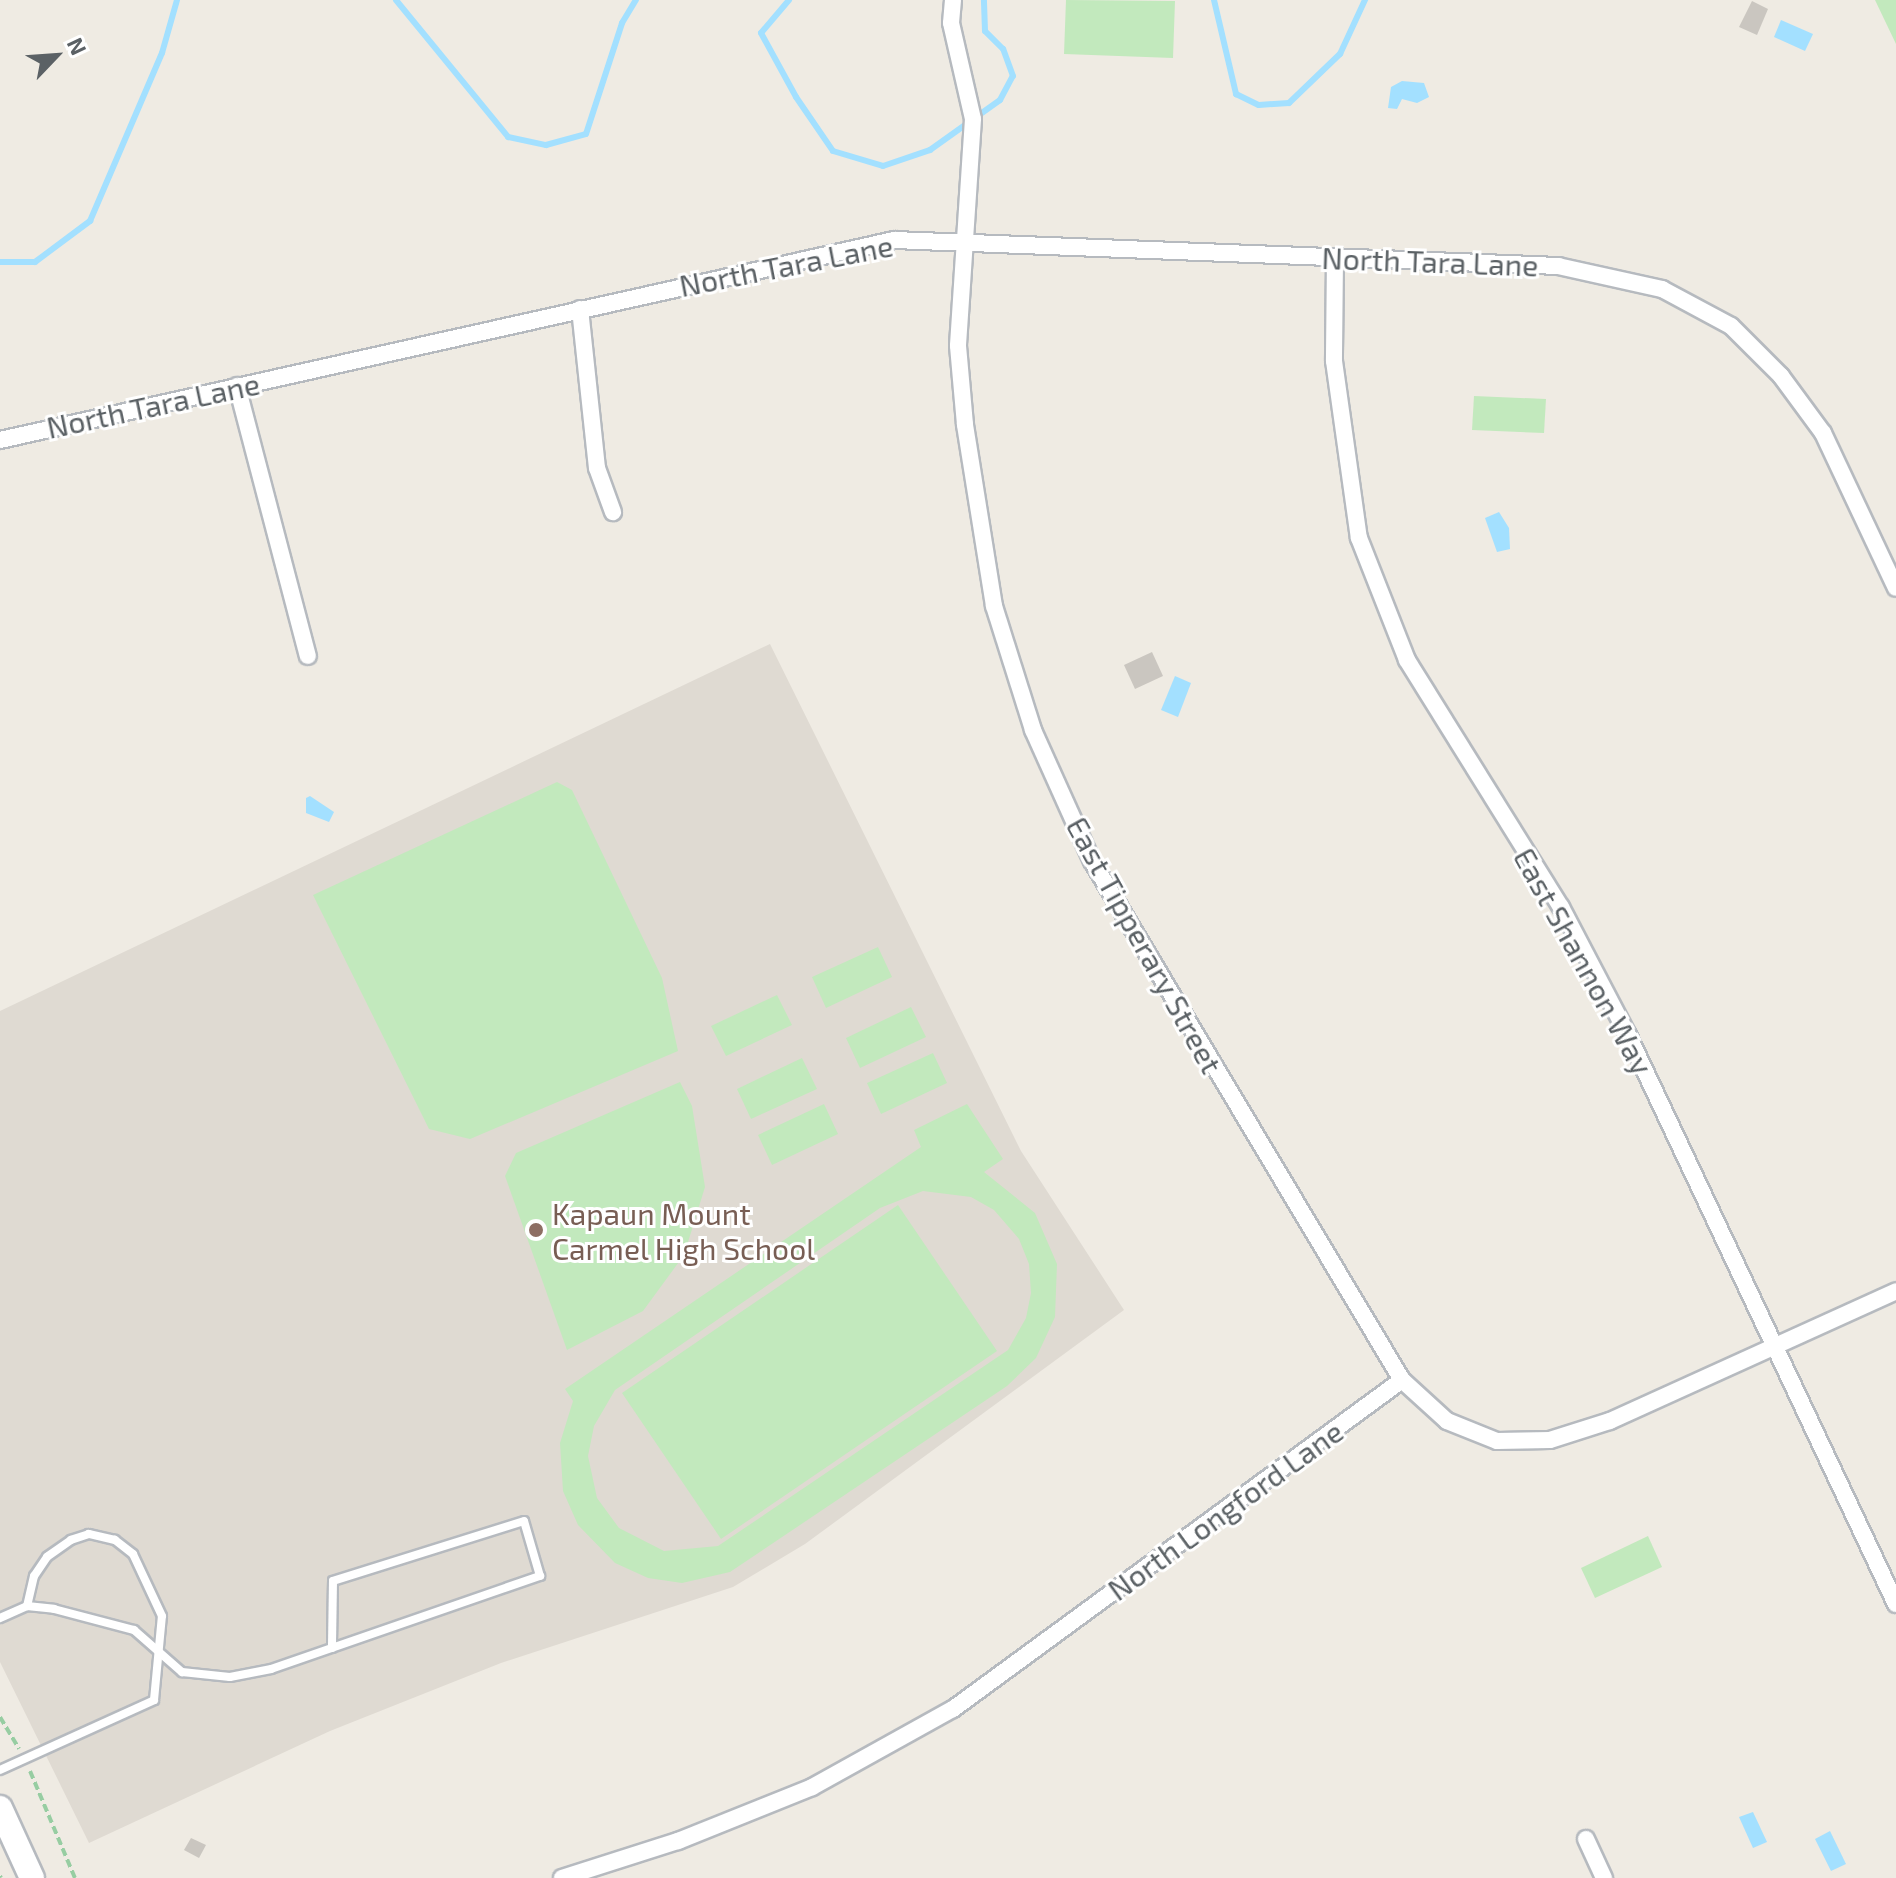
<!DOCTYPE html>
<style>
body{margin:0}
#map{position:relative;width:1896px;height:1878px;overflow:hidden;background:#efebe3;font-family:"Exo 2",sans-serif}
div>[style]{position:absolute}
.education>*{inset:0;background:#dfdad2}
.green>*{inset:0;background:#c2e9bd}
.water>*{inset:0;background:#a3e0ff}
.stream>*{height:6px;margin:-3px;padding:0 3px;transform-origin:3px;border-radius:3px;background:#a3e0ff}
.building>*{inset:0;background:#cac6c0}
.path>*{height:4px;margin-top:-2px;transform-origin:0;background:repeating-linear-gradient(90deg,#97cda2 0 8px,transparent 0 12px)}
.roads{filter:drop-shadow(2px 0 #b6babf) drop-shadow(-2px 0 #b6babf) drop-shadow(0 2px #b6babf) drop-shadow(0 -2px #b6babf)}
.lane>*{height:8px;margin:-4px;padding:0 4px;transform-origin:4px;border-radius:4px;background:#fff}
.street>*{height:16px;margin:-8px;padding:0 8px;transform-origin:8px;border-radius:8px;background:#fff}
.secondary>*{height:24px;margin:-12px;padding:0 12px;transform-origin:12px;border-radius:12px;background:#fff}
.dots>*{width:22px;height:22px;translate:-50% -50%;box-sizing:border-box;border:4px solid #fff;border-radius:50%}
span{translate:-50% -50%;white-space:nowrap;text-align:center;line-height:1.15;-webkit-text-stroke:6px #fff;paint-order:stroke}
.street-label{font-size:30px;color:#5b6165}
.education-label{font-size:30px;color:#785e54}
.left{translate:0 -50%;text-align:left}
.north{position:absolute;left:16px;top:16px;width:80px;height:80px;-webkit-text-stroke:6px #fff;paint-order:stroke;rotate:65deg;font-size:22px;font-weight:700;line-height:32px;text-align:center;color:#5b6165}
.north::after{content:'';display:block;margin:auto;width:28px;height:36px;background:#5b6165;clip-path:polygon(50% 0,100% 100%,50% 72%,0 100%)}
</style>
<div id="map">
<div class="education">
<div style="clip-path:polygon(770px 644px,1021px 1151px,1124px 1310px,805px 1544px,733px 1587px,501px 1663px,330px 1731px,89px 1843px,0 1662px,0 1011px)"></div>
</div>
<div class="green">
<div style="clip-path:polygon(1066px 0,1175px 1px,1173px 58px,1064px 54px)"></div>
<div style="clip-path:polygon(1875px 0,1896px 0,1896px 44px)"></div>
<div style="clip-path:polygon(1474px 396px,1546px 399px,1544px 433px,1472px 430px)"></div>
<div style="clip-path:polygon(557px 782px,572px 790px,662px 978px,678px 1051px,470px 1139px,429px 1129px,313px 895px)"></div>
<div style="clip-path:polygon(878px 947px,892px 977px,826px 1008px,812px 977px)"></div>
<div style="clip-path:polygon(777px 995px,792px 1025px,726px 1056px,711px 1026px)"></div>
<div style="clip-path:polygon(911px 1007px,926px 1037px,860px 1068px,846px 1038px)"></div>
<div style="clip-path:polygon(933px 1053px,947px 1083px,881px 1114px,867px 1083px)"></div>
<div style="clip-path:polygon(802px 1058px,817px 1089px,751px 1119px,737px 1089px)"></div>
<div style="clip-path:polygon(680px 1082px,692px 1106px,705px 1187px,684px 1255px,643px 1311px,567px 1350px,505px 1176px,516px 1153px)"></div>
<div style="clip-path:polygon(824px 1104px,838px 1134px,772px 1165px,758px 1135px)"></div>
<div style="clip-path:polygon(evenodd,967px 1104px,1003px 1159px,984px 1172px,1035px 1213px,1057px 1264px,1055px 1317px,1036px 1358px,1007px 1386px,730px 1572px,682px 1583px,648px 1578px,615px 1563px,578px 1525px,563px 1491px,560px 1443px,573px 1401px,565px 1389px,921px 1147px,914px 1130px,967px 1104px,923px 1191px,971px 1197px,994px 1210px,1019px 1239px,1029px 1264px,1031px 1293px,1026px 1318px,1008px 1350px,718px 1546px,664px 1551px,619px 1528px,597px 1498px,588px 1456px,594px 1426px,615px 1390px,880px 1208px,923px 1191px)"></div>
<div style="clip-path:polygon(898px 1205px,997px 1351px,721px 1539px,622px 1393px)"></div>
<div style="clip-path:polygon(1648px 1536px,1662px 1567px,1595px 1598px,1581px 1568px)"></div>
</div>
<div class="water">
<div style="clip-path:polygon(1781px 20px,1813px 34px,1805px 51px,1774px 37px)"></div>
<div style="clip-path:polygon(1402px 81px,1424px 83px,1429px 97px,1417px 103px,1402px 99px,1397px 109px,1388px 108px,1391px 87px)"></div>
<div style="clip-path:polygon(1499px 512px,1509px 528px,1510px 549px,1497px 552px,1485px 518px)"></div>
<div style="clip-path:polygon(1175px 676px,1191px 683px,1178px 717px,1161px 710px)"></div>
<div style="clip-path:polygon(310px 796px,334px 812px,329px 822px,306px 813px,306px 798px)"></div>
<div style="clip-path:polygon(1753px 1812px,1767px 1842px,1753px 1848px,1739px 1817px)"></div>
<div style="clip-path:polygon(1830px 1831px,1846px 1864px,1831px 1871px,1815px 1839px)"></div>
</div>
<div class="stream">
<div style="left:396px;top:0;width:177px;rotate:50.7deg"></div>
<div style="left:508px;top:137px;width:39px;rotate:12deg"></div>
<div style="left:546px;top:145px;width:41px;rotate:-15.4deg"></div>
<div style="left:586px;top:134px;width:117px;rotate:-72deg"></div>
<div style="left:622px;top:23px;width:27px;rotate:-59deg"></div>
<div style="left:789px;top:0;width:43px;rotate:130.3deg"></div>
<div style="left:761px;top:33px;width:73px;rotate:61.3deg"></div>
<div style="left:796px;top:97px;width:65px;rotate:55.6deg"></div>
<div style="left:833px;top:151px;width:52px;rotate:16.7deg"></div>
<div style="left:883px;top:166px;width:50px;rotate:-18.8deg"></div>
<div style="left:930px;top:150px;width:86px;rotate:-35.5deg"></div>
<div style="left:1000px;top:100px;width:27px;rotate:-62deg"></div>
<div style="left:1013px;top:76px;width:29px;rotate:-110deg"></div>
<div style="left:1003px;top:49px;width:25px;rotate:-135deg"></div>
<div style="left:985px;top:31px;width:31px;rotate:-92deg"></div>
<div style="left:1214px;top:0;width:97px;rotate:76.8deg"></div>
<div style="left:1236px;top:94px;width:25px;rotate:26deg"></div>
<div style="left:1259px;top:105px;width:30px;rotate:-4deg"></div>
<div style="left:1289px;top:103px;width:71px;rotate:-43.9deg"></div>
<div style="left:1340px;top:54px;width:60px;rotate:-65.2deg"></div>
<div style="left:0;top:262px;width:35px"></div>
<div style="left:35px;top:262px;width:69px;rotate:-36.7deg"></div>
<div style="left:90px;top:221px;width:183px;rotate:-66.8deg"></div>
<div style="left:162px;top:53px;width:55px;rotate:-74.2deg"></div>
</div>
<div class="building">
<div style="clip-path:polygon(1752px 1px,1768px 9px,1757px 35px,1739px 27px)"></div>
<div style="clip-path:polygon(1152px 652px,1163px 676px,1135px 689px,1124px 665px)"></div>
<div style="clip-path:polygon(191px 1838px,206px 1845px,199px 1858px,184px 1850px)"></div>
</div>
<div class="path">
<div style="left:0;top:1717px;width:37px;rotate:59deg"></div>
<div style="left:30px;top:1771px;width:116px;rotate:67.2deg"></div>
<div style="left:0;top:1876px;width:2px;rotate:63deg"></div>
</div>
<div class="roads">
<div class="lane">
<div style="left:0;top:1618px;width:30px;rotate:-24deg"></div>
<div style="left:27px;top:1606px;width:27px;rotate:6deg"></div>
<div style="left:54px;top:1609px;width:83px;rotate:14.7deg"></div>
<div style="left:134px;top:1630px;width:64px;rotate:41.2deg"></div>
<div style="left:182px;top:1672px;width:48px;rotate:5.9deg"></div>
<div style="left:230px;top:1677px;width:42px;rotate:-11deg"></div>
<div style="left:271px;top:1669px;width:285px;rotate:-19.1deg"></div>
<div style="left:540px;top:1576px;width:57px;rotate:-106.2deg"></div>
<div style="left:524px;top:1521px;width:200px;rotate:162.6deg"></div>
<div style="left:333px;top:1581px;width:67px;rotate:90.9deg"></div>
<div style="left:0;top:1770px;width:169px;rotate:-24.4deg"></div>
<div style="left:154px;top:1700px;width:84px;rotate:-84.6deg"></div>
<div style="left:162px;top:1616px;width:68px;rotate:-115.1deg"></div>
<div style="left:133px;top:1554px;width:23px;rotate:-142deg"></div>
<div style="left:115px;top:1540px;width:27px;rotate:-167deg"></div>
<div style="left:89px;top:1534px;width:19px;rotate:162deg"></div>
<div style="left:71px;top:1540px;width:29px;rotate:145deg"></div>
<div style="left:47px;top:1557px;width:23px;rotate:124deg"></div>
<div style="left:34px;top:1576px;width:31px;rotate:103deg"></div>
</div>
<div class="street">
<div style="left:953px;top:0;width:23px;rotate:95deg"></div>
<div style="left:951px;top:23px;width:98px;rotate:77.1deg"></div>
<div style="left:973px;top:119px;width:227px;rotate:93.8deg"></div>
<div style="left:958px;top:346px;width:79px;rotate:84.9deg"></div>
<div style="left:965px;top:425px;width:183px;rotate:80.9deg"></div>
<div style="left:994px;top:606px;width:130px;rotate:72.5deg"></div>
<div style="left:1033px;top:730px;width:144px;rotate:65.8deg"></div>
<div style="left:1092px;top:861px;width:605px;rotate:59.15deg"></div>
<div style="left:1402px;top:1380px;width:61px;rotate:42.3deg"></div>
<div style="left:1447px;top:1421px;width:54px;rotate:21.8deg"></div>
<div style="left:1497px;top:1441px;width:53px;rotate:-1.1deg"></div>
<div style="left:1550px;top:1440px;width:63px;rotate:-17.6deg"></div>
<div style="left:1610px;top:1421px;width:314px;rotate:-24.4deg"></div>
<div style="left:1335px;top:258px;width:103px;rotate:90.6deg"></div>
<div style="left:1334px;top:361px;width:179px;rotate:82deg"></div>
<div style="left:1359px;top:538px;width:131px;rotate:68.5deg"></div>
<div style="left:1407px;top:660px;width:291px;rotate:58.1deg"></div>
<div style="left:1561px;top:907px;width:144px;rotate:62.4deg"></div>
<div style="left:1628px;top:1035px;width:629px;rotate:64.78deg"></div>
<div style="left:580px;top:309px;width:160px;rotate:83.9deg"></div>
<div style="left:597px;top:468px;width:47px;rotate:70deg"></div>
<div style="left:237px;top:386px;width:279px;rotate:75.3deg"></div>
<div style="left:0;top:440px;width:916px;rotate:-12.61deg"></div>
<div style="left:894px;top:240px;width:665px;rotate:2.24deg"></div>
<div style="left:1558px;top:266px;width:107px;rotate:12.5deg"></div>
<div style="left:1662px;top:289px;width:78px;rotate:28.2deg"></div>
<div style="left:1731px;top:326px;width:71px;rotate:45deg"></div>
<div style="left:1781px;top:376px;width:71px;rotate:53.6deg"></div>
<div style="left:1823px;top:433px;width:171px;rotate:64.8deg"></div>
<div style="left:1586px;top:1839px;width:43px;rotate:65.2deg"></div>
<div style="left:562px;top:1878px;width:122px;rotate:-17.7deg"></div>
<div style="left:678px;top:1841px;width:144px;rotate:-21.9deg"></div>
<div style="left:812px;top:1787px;width:161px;rotate:-29deg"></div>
<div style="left:953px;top:1709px;width:557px;rotate:-36.23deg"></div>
</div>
<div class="secondary">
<div style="left:0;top:1808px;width:77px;rotate:65.4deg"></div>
</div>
</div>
<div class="dots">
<div style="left:536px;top:1230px;background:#8d6e63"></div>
</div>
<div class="street-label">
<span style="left:1430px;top:261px;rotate:2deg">North Tara Lane</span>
<span style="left:786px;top:265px;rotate:-11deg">North Tara Lane</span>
<span style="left:153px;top:405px;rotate:-12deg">North Tara Lane</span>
<span style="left:1145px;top:945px;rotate:61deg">East Tipperary Street</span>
<span style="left:1584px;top:961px;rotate:61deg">East Shannon Way</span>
<span style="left:1225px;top:1510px;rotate:-36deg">North Longford Lane</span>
</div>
<div class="education-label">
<span class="left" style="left:552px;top:1230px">Kapaun Mount<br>Carmel High School</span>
</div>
<div class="north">N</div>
</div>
